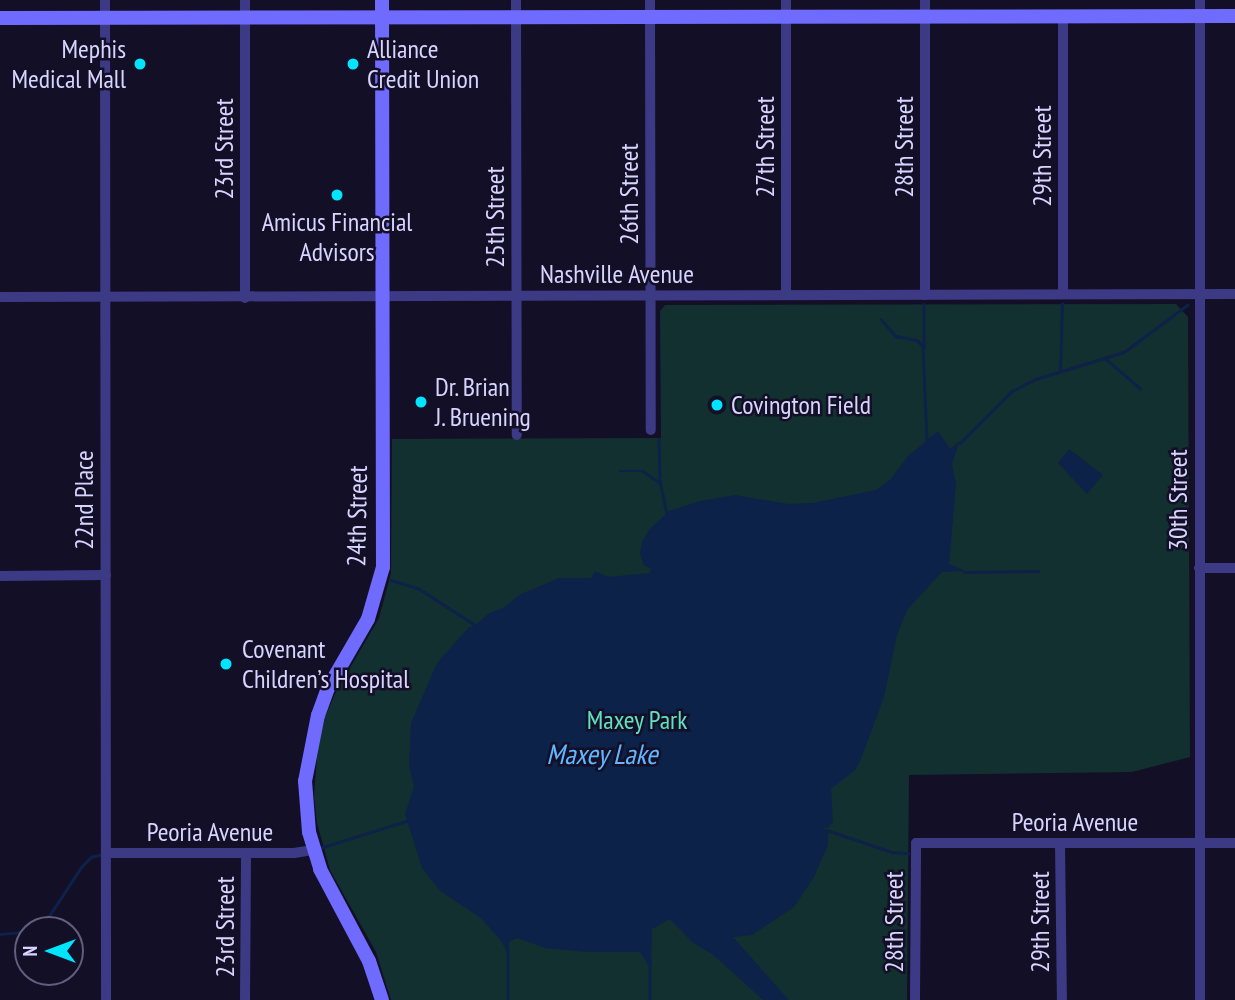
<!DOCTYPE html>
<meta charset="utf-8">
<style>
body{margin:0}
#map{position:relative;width:1235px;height:1000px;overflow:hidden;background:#130f26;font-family:"PT Sans Narrow",sans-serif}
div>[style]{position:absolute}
.green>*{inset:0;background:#12302f}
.water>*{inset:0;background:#0c2248}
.stream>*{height:2.5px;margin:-1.25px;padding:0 1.25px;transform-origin:1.25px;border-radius:1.25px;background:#0c2248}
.street>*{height:10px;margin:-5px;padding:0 5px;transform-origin:5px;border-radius:5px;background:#3d3a85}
.secondary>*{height:14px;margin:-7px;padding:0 7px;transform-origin:7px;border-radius:7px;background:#6f6bff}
.dots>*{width:19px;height:19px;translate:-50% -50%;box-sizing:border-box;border:4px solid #130f26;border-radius:50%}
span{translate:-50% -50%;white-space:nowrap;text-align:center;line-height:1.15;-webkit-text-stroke:5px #130f26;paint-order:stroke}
.poi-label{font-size:26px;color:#d9d4ff}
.right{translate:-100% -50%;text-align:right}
.left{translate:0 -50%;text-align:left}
.street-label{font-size:26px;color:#d9d4ff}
.park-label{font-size:26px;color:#5fe0c0}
.water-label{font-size:28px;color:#62b6ff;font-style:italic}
.north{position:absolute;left:14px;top:916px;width:70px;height:70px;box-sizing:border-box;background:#130f26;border:2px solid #625e7d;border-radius:50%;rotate:270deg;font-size:19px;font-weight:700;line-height:28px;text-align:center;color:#d9d4ff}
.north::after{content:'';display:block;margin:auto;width:24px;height:32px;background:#00e5ff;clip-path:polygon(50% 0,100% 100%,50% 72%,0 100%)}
</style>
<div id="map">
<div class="green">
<div style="clip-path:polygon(1176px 304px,1188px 317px,1190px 757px,1132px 772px,909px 775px,907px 1000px,391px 1000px,376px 952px,330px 870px,317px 823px,314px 796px,318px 744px,325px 717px,336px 692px,379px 618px,391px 573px,392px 439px,661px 438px,660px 311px,665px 305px)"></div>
</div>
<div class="water">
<div style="clip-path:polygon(938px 431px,950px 449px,960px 441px,952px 464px,956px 484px,949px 564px,962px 569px,964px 571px,965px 574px,962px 571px,942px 572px,907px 610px,897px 635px,884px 697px,861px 759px,855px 770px,831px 789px,833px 822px,827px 828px,823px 827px,828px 833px,828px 845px,814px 877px,794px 907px,752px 935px,733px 937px,789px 1000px,763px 1000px,712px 954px,693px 943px,670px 919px,652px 929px,651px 969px,651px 961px,648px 965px,640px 952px,587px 952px,545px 948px,517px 938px,510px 941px,507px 953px,502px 942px,481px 918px,440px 891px,422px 868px,405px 814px,414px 787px,409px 765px,411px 723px,437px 663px,469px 627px,478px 626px,477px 623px,491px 612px,503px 608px,521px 594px,559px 578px,591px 578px,595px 571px,608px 577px,650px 573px,651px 568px,644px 566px,640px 554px,642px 542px,649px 530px,669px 511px,700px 501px,735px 495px,788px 504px,813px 503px,876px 490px,890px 480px,908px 456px)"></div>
<div style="clip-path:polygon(1069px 449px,1103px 475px,1087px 494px,1058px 463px)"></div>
</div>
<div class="stream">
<div style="left:924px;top:304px;width:43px;rotate:90deg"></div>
<div style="left:881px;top:319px;width:23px;rotate:49deg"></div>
<div style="left:896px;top:336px;width:21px;rotate:11deg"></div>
<div style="left:917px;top:340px;width:8px;rotate:45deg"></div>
<div style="left:923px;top:346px;width:94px;rotate:87.6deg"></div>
<div style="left:1106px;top:359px;width:45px;rotate:40.5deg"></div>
<div style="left:1060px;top:372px;width:68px;rotate:-88.3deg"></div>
<div style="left:659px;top:439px;width:42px;rotate:88.6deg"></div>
<div style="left:660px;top:481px;width:34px;rotate:78deg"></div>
<div style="left:960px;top:443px;width:74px;rotate:-45deg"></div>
<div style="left:1012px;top:391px;width:27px;rotate:-27deg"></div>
<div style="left:1036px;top:379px;width:92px;rotate:-17.1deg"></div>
<div style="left:1124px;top:352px;width:79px;rotate:-36.7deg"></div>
<div style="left:620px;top:471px;width:23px"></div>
<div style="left:643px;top:471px;width:19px;rotate:35deg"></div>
<div style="left:964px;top:572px;width:74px;rotate:-0.8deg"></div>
<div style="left:391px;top:580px;width:28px;rotate:17deg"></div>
<div style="left:418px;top:588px;width:70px;rotate:32.8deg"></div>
<div style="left:827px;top:830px;width:69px;rotate:18.7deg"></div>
<div style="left:892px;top:852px;width:16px;rotate:4deg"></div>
<div style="left:320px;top:848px;width:90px;rotate:-17.4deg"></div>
<div style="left:0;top:934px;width:21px;rotate:-5deg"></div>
<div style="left:21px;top:932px;width:32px;rotate:-30deg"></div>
<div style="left:49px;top:916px;width:60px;rotate:-56.6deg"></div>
<div style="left:82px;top:866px;width:13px;rotate:-45deg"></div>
<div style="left:91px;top:857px;width:12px;rotate:-14deg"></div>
<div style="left:508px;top:948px;width:52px;rotate:90deg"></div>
<div style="left:650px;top:960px;width:40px;rotate:90deg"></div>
</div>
<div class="street">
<div style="left:105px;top:0;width:1000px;rotate:89.94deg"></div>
<div style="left:245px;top:0;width:298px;rotate:90deg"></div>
<div style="left:516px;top:0;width:435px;rotate:89.9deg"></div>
<div style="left:650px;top:0;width:430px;rotate:89.9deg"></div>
<div style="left:925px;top:0;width:295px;rotate:90deg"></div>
<div style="left:1200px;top:0;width:1000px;rotate:90deg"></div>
<div style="left:1063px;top:17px;width:277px;rotate:90deg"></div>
<div style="left:786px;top:295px;width:295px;rotate:-90deg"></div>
<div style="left:0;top:297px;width:1235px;rotate:-0.14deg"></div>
<div style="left:1199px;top:568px;width:36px"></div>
<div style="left:0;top:576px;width:106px;rotate:-0.5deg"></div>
<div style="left:1060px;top:843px;width:157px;rotate:89.3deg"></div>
<div style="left:106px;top:853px;width:188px"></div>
<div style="left:294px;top:853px;width:19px;rotate:-9deg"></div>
<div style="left:245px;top:1000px;width:147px;rotate:-89.6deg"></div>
<div style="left:915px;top:1000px;width:157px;rotate:-89.6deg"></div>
<div style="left:916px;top:843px;width:319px"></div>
</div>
<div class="secondary">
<div style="left:382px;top:0;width:567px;rotate:89.9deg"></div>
<div style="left:383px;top:567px;width:54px;rotate:106.1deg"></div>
<div style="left:368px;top:619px;width:80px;rotate:120.1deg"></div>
<div style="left:328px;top:688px;width:29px;rotate:110deg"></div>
<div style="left:318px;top:715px;width:67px;rotate:101.1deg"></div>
<div style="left:305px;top:781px;width:51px;rotate:85.5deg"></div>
<div style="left:309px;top:832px;width:39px;rotate:73deg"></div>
<div style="left:320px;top:869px;width:104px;rotate:62deg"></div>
<div style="left:369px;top:961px;width:41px;rotate:71.6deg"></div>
<div style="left:0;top:18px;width:1235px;rotate:-0.09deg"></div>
</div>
<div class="dots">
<div style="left:140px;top:64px;background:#00e5ff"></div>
<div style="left:353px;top:64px;background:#00e5ff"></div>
<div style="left:337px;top:195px;background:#00e5ff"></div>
<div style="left:421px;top:402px;background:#00e5ff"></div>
<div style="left:717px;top:405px;background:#00e5ff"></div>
<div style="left:226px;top:664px;background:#00e5ff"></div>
</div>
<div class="poi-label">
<span class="right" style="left:126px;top:64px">Mephis<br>Medical Mall</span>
<span class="left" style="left:367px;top:64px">Alliance<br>Credit Union</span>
<span style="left:337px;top:237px">Amicus Financial<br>Advisors</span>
<span class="left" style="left:435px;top:402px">Dr. Brian<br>J. Bruening</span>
<span class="left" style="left:731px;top:405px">Covington Field</span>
<span class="left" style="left:242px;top:664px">Covenant<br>Children’s Hospital</span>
</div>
<div class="street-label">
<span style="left:765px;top:147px;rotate:-90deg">27th Street</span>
<span style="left:904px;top:147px;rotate:-90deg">28th Street</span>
<span style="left:224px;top:149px;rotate:-90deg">23rd Street</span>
<span style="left:1042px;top:156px;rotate:-90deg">29th Street</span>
<span style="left:629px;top:194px;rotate:-90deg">26th Street</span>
<span style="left:495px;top:217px;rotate:-90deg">25th Street</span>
<span style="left:617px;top:274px">Nashville Avenue</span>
<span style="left:84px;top:500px;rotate:-90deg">22nd Place</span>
<span style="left:1178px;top:500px;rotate:-90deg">30th Street</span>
<span style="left:357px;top:516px;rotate:-89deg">24th Street</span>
<span style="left:1075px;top:822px">Peoria Avenue</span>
<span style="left:210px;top:832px">Peoria Avenue</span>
<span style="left:894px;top:922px;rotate:-90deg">28th Street</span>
<span style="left:1040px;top:922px;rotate:-90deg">29th Street</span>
<span style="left:225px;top:927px;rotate:-90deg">23rd Street</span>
</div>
<div class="park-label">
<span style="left:637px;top:720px">Maxey Park</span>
</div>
<div class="water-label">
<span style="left:602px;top:754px">Maxey Lake</span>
</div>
<div class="north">N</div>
</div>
